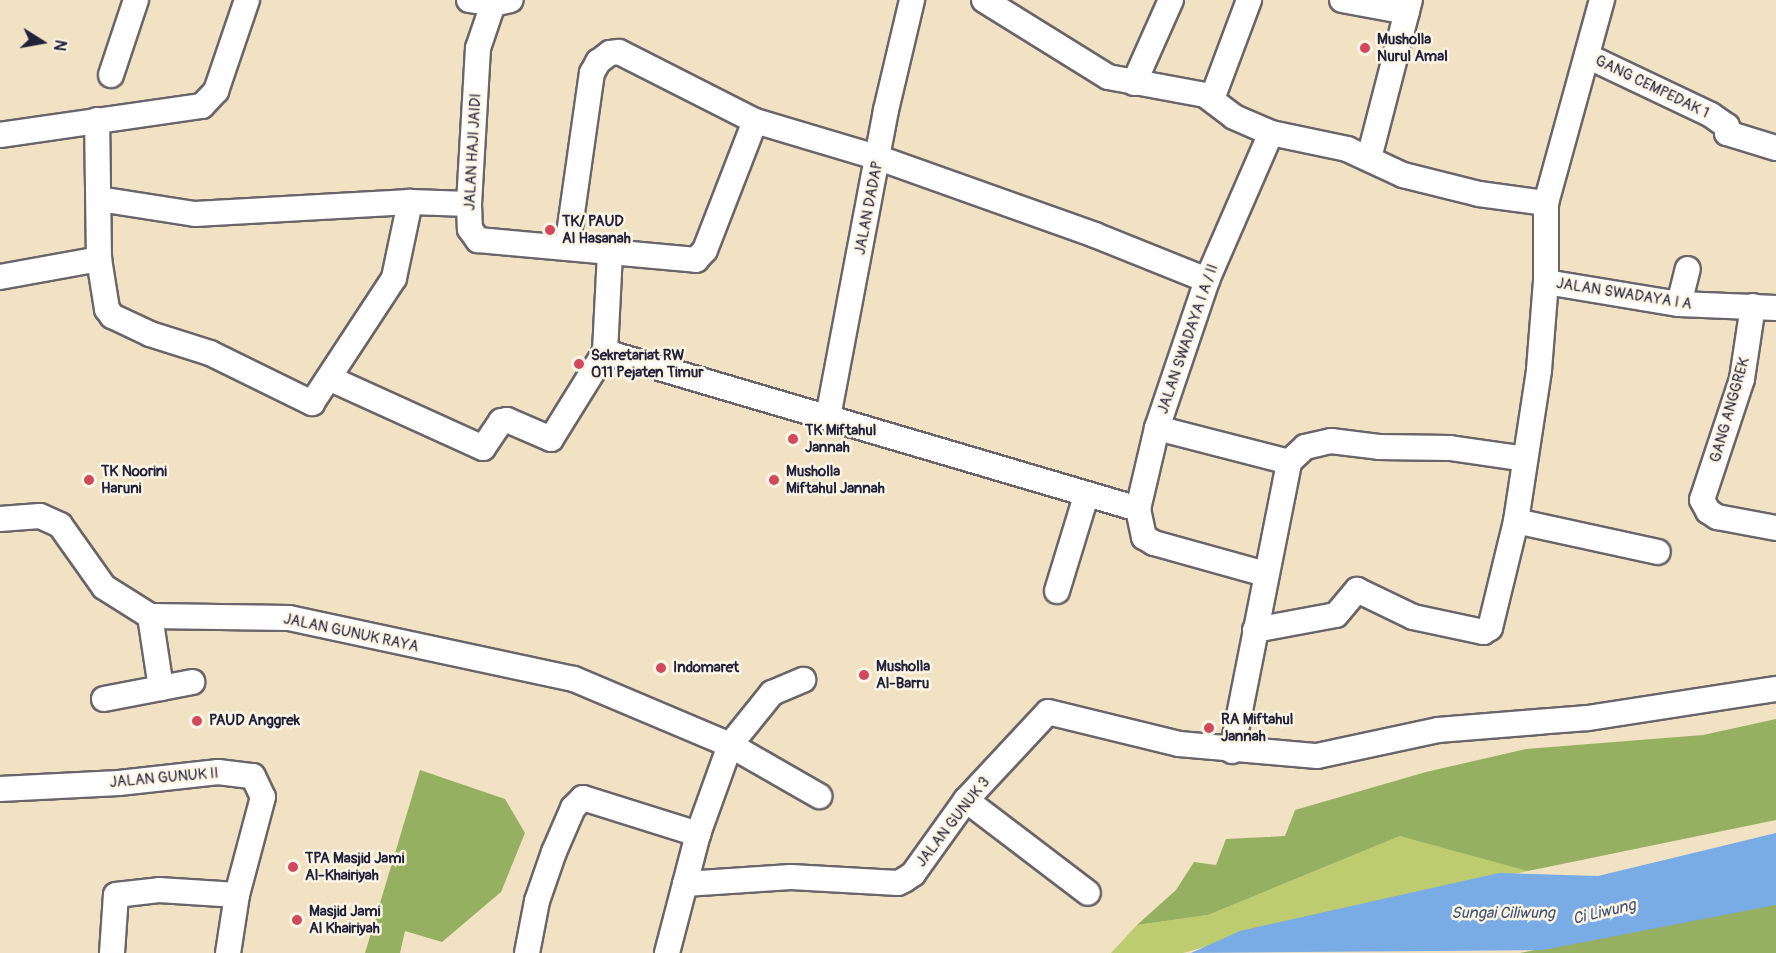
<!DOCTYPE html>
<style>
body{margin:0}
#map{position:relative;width:1776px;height:953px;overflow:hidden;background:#f0e2c3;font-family:Pangolin,sans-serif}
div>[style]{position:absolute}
.green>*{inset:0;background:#bdcc6e}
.forest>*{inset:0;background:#96b061}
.water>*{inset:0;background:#79abe5}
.roads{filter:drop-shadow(2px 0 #6a656b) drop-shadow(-2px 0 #6a656b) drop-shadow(0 2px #6a656b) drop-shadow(0 -2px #6a656b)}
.minor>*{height:24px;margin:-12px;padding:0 12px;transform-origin:12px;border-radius:12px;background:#fff}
.dots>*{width:16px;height:16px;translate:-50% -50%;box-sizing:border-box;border:3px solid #fcf5e5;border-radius:50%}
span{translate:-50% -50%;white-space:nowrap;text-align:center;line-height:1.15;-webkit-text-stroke:5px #fcf5e5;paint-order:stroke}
.poi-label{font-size:15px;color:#22223b;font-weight:700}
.left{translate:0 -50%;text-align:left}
.street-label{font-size:15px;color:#22223b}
.water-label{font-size:16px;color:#405276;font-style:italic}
.north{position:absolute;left:12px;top:12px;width:60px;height:60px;-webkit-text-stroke:4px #fcf5e5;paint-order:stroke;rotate:101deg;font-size:16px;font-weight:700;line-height:24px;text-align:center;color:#22223b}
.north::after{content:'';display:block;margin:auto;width:21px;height:27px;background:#22223b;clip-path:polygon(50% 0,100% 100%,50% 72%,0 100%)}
</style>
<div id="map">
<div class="green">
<div style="clip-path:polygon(1400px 836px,1462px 847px,1528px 871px,1327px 913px,1183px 953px,1111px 953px,1137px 925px,1208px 915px)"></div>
</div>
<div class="forest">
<div style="clip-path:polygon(1776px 719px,1776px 820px,1528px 871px,1400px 836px,1208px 915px,1137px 925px,1176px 890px,1194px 862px,1216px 865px,1226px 839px,1285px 836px,1295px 810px,1426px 772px,1526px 749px,1703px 735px)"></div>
<div style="clip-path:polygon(420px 770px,505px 799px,525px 833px,501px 892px,442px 942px,405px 931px,400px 953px,365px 953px)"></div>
<div style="clip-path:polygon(1776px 896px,1776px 953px,1520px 953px,1596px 937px)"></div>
</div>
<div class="water">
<div style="clip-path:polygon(1776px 833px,1776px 905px,1543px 950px,1191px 953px,1240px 931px,1499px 873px,1598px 876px)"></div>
</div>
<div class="roads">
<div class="minor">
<div style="left:469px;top:0;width:24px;rotate:9deg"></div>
<div style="left:493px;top:4px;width:18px;rotate:-13deg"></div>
<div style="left:984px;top:0;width:146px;rotate:31.8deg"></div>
<div style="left:1108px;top:77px;width:99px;rotate:10.5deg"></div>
<div style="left:1205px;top:95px;width:36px;rotate:37deg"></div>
<div style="left:1234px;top:117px;width:40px;rotate:23.4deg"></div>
<div style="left:1271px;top:133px;width:78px;rotate:11.9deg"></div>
<div style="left:1347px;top:149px;width:62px;rotate:24.9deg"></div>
<div style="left:1403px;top:175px;width:78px;rotate:14deg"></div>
<div style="left:1479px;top:194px;width:68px;rotate:7.7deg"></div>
<div style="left:1546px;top:203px;width:79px;rotate:90deg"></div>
<div style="left:1546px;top:282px;width:135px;rotate:9.4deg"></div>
<div style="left:1679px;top:304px;width:97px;rotate:2.4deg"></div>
<div style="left:1342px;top:0;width:66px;rotate:10.5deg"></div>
<div style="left:493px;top:4px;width:46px;rotate:108.8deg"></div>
<div style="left:478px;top:48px;width:156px;rotate:93.3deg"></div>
<div style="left:469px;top:204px;width:25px;rotate:88deg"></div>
<div style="left:470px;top:229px;width:14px;rotate:54deg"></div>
<div style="left:478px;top:240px;width:219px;rotate:5.2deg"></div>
<div style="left:696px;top:260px;width:13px;rotate:-48deg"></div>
<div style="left:705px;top:250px;width:138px;rotate:-68.8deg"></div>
<div style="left:1587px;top:56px;width:137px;rotate:25.4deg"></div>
<div style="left:1711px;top:115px;width:19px;rotate:35deg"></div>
<div style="left:1727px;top:126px;width:7px;rotate:90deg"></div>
<div style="left:1727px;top:133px;width:51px;rotate:17deg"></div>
<div style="left:111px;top:75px;width:79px;rotate:-71.6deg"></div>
<div style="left:1134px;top:83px;width:91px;rotate:-66deg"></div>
<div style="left:1212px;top:99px;width:106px;rotate:-69.5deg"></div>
<div style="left:0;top:135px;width:204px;rotate:-8.2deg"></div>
<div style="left:202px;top:106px;width:21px;rotate:-47deg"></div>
<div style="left:216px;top:91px;width:96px;rotate:-71.2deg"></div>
<div style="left:1369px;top:158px;width:163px;rotate:-75.5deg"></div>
<div style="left:99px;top:199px;width:97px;rotate:8.9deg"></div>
<div style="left:195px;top:214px;width:215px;rotate:-3.2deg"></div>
<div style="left:410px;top:202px;width:59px;rotate:1.9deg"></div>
<div style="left:1546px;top:203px;width:211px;rotate:-74.6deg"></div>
<div style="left:567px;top:248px;width:177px;rotate:-81.9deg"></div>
<div style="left:592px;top:73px;width:13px;rotate:-61deg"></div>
<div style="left:598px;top:62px;width:15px;rotate:-37deg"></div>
<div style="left:610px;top:53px;width:9px;rotate:-6deg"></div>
<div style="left:619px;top:52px;width:153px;rotate:26.9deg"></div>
<div style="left:755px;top:121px;width:129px;rotate:16.6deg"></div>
<div style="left:879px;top:158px;width:229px;rotate:19.6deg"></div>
<div style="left:1095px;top:235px;width:121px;rotate:21.9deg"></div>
<div style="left:610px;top:253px;width:99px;rotate:92.9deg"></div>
<div style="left:605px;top:352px;width:556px;rotate:16.41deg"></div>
<div style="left:1138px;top:509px;width:29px;rotate:78deg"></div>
<div style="left:1144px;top:537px;width:12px;rotate:31deg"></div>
<div style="left:1154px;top:543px;width:115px;rotate:15.6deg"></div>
<div style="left:99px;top:259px;width:51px;rotate:80.9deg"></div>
<div style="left:107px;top:309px;width:9px;rotate:54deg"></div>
<div style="left:112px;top:316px;width:42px;rotate:25.3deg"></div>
<div style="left:150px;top:334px;width:63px;rotate:17.6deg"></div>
<div style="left:210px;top:353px;width:114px;rotate:26.1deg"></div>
<div style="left:312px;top:403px;width:149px;rotate:-56.7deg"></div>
<div style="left:394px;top:278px;width:78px;rotate:-78.1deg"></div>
<div style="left:0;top:277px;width:101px;rotate:-10.3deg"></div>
<div style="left:99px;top:259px;width:139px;rotate:-90.8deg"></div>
<div style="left:1679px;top:304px;width:36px;rotate:-76deg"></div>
<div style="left:1753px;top:306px;width:74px;rotate:98.6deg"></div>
<div style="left:1742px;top:379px;width:127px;rotate:108.3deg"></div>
<div style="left:1702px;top:500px;width:13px;rotate:61deg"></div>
<div style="left:1708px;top:511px;width:11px;rotate:34deg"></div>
<div style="left:1717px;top:517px;width:60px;rotate:10.6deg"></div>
<div style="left:331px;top:379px;width:167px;rotate:24.4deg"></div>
<div style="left:483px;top:448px;width:32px;rotate:-56deg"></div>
<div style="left:501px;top:421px;width:6px;rotate:-9deg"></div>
<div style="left:507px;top:420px;width:48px;rotate:23.4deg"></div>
<div style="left:551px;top:439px;width:102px;rotate:-58.2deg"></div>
<div style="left:828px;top:417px;width:312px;rotate:-79.3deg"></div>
<div style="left:886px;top:110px;width:113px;rotate:-76.7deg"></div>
<div style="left:1157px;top:428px;width:136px;rotate:14.4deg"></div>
<div style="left:1289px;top:462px;width:22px;rotate:-43deg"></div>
<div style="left:1305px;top:447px;width:27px;rotate:-13deg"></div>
<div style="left:1331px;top:441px;width:48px;rotate:7.1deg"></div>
<div style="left:1379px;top:447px;width:71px;rotate:0.8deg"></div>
<div style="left:1450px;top:448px;width:76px;rotate:8.3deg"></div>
<div style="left:1138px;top:509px;width:83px;rotate:-76.8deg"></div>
<div style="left:1157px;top:428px;width:156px;rotate:-71.3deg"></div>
<div style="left:1207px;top:280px;width:160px;rotate:-66.5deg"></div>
<div style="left:0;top:519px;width:40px;rotate:-4.3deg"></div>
<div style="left:40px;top:516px;width:22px;rotate:24deg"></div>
<div style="left:60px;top:525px;width:76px;rotate:54.6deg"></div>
<div style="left:104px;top:587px;width:54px;rotate:32.2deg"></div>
<div style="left:150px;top:616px;width:139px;rotate:0.8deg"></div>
<div style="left:289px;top:618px;width:291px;rotate:12.1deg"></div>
<div style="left:574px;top:679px;width:169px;rotate:22.9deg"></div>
<div style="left:730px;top:745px;width:103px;rotate:29.8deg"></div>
<div style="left:1516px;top:521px;width:145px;rotate:12.3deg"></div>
<div style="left:1057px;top:591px;width:99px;rotate:-73deg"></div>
<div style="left:150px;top:616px;width:73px;rotate:81.3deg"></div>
<div style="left:1255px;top:630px;width:82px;rotate:-10.5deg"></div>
<div style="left:1336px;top:615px;width:33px;rotate:-50deg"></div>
<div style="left:1357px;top:590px;width:62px;rotate:25.7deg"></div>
<div style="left:1413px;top:617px;width:72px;rotate:12.1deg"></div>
<div style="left:1483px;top:632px;width:8px;rotate:-30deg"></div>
<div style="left:1490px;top:628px;width:110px;rotate:-76.3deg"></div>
<div style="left:1516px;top:521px;width:153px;rotate:-81.3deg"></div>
<div style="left:1539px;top:370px;width:88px;rotate:-85.5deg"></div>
<div style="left:104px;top:699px;width:90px;rotate:-10.9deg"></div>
<div style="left:1232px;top:751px;width:295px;rotate:-78.8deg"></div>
<div style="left:0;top:789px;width:119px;rotate:-2.9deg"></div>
<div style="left:119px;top:783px;width:100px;rotate:-6.3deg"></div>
<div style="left:218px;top:772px;width:35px;rotate:7deg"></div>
<div style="left:253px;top:776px;width:23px;rotate:65deg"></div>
<div style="left:263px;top:797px;width:101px;rotate:104.9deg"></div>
<div style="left:237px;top:895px;width:59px;rotate:98.8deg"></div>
<div style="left:966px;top:800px;width:153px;rotate:37.3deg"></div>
<div style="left:685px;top:884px;width:106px;rotate:-3.8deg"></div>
<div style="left:791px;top:877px;width:107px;rotate:3.2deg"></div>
<div style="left:898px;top:883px;width:7px;rotate:-27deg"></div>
<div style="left:904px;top:880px;width:11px;rotate:-34deg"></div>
<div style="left:913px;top:874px;width:91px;rotate:-54.4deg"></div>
<div style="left:966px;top:800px;width:120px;rotate:-47deg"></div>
<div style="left:1048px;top:712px;width:135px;rotate:13.7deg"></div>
<div style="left:1179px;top:744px;width:139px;rotate:5deg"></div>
<div style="left:1317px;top:756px;width:124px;rotate:-12.1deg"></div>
<div style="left:1438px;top:730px;width:150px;rotate:-4.6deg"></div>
<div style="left:1588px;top:718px;width:190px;rotate:-8.8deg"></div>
<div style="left:112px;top:953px;width:58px;rotate:-86.1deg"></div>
<div style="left:116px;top:895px;width:43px;rotate:-6.6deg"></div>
<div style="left:159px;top:890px;width:78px;rotate:3.7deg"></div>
<div style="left:527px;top:953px;width:53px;rotate:-79.1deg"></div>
<div style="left:537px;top:901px;width:52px;rotate:-70.9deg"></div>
<div style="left:554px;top:852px;width:48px;rotate:-66.6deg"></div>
<div style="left:573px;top:808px;width:14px;rotate:-45deg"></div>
<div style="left:583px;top:798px;width:121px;rotate:17.4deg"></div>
<div style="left:667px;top:953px;width:123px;rotate:-75.4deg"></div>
<div style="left:698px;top:834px;width:95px;rotate:-70.2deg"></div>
<div style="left:730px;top:745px;width:67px;rotate:-51.1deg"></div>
<div style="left:772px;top:693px;width:34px;rotate:-23deg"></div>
</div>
</div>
<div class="dots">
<div style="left:1365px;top:48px;background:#d1495b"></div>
<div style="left:550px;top:230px;background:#d1495b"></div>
<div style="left:579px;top:364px;background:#d1495b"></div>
<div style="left:793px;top:439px;background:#d1495b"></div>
<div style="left:89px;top:480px;background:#d1495b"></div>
<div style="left:774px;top:480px;background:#d1495b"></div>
<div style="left:661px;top:668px;background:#d1495b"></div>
<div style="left:864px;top:675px;background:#d1495b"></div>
<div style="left:197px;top:721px;background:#d1495b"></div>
<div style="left:1209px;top:728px;background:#d1495b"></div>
<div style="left:293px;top:867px;background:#d1495b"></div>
<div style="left:297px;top:920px;background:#d1495b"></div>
</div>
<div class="poi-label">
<span class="left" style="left:1377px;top:48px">Musholla<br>Nurul Amal</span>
<span class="left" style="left:562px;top:230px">TK/ PAUD<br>Al Hasanah</span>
<span class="left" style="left:591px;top:364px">Sekretariat RW<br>011 Pejaten Timur</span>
<span class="left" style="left:805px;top:439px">TK Miftahul<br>Jannah</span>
<span class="left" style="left:101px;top:480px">TK Noorini<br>Haruni</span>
<span class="left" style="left:786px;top:480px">Musholla<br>Miftahul Jannah</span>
<span class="left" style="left:876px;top:675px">Musholla<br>Al-Barru</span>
<span class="left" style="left:673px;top:668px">Indomaret</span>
<span class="left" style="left:1221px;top:728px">RA Miftahul<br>Jannah</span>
<span class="left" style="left:209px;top:721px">PAUD Anggrek</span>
<span class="left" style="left:305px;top:867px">TPA Masjid Jami<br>Al-Khairiyah</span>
<span class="left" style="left:309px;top:920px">Masjid Jami<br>Al Khairiyah</span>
</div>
<div class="street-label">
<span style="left:1652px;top:87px;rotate:26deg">GANG CEMPEDAK 1</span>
<span style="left:473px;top:152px;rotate:-87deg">JALAN HAJI JAIDI</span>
<span style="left:869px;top:208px;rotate:-79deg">JALAN DADAP</span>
<span style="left:1624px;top:294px;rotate:9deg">JALAN SWADAYA I A</span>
<span style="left:1188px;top:339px;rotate:-71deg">JALAN SWADAYA I A / II</span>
<span style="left:1730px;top:410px;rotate:-74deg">GANG ANGGREK</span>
<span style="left:351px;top:633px;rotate:12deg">JALAN GUNUK RAYA</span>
<span style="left:164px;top:778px;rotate:-5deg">JALAN GUNUK II</span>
<span style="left:953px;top:822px;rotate:-52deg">JALAN GUNUK 3</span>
</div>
<div class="water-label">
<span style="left:1604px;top:912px;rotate:-13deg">Ci Liwung</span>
<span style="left:1503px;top:913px">Sungai Ciliwung</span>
</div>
<div class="north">N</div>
</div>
